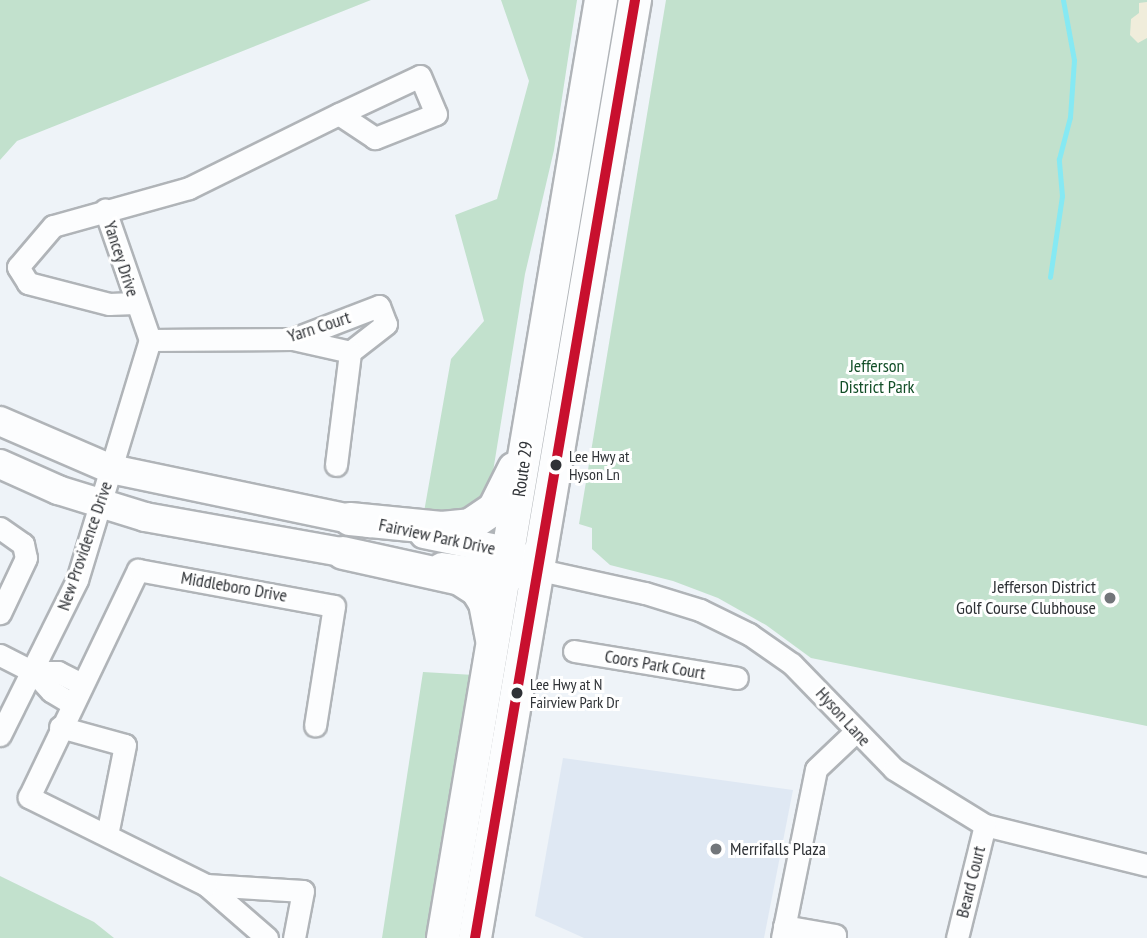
<!DOCTYPE html>
<style>
body{margin:0}
#map{position:relative;width:1147px;height:938px;overflow:hidden;background:#eef3f8;font-family:"PT Sans Narrow",sans-serif}
div>[style]{position:absolute}
.built>*{inset:0;background:#dfe8f3}
.green>*{inset:0;background:#c2e1cd}
.sand>*{inset:0;background:#f0eddb}
.stream>*{height:5px;margin:-2.5px;padding:0 2.5px;transform-origin:2.5px;border-radius:2.5px;background:#86e9f3}
.roads{filter:drop-shadow(2px 0 #b0b4b8) drop-shadow(-2px 0 #b0b4b8) drop-shadow(0 2px #b0b4b8) drop-shadow(0 -2px #b0b4b8)}
.street>*{height:21px;margin:-10.5px;padding:0 10.5px;transform-origin:10.5px;border-radius:10.5px;background:#fcfdfe}
.secondary>*{height:28px;margin:-14px;padding:0 14px;transform-origin:14px;border-radius:14px;background:#fcfdfe}
.primary>*{height:32px;margin:-16px;padding:0 16px;transform-origin:16px;border-radius:16px;background:#fcfdfe}
.bus-1>*{height:10px;margin:-5px;padding:0 5px;transform-origin:5px;border-radius:5px;background:#c8102e}
.dots>*{width:19px;height:19px;translate:-50% -50%;box-sizing:border-box;border:4px solid #fff;border-radius:50%}
span{translate:-50% -50%;white-space:nowrap;text-align:center;line-height:1.15;-webkit-text-stroke:6px #fff;paint-order:stroke}
.bus-label{font-size:16px;color:#2f3236}
.left{translate:0 -50%;text-align:left}
.street-label{font-size:18px;color:#2f3236}
.park-label{font-size:18px;color:#124e27}
.poi-label{font-size:18px;color:#2f3236}
.right{translate:-100% -50%;text-align:right}
</style>
<div id="map">
<div class="built">
<div style="clip-path:polygon(563px 758px,793px 790px,764px 938px,584px 938px,535px 916px)"></div>
</div>
<div class="green">
<div style="clip-path:polygon(0 0,371px 0,17px 141px,0 160px)"></div>
<div style="clip-path:polygon(501px 0,577px 0,554px 150px,525px 274px,491px 484px,475px 508px,459px 514px,424px 512px,451px 359px,484px 321px,455px 215px,497px 199px,529px 81px)"></div>
<div style="clip-path:polygon(666px 0,1147px 0,1147px 726px,811px 658px,766px 625px,718px 598px,673px 581px,610px 565px,592px 549px,592px 528px,579px 524px)"></div>
<div style="clip-path:polygon(423px 672px,474px 675px,427px 938px,382px 938px)"></div>
<div style="clip-path:polygon(0 876px,94px 922px,114px 938px,0 938px)"></div>
</div>
<div class="sand">
<div style="clip-path:polygon(1147px 2px,1147px 38px,1138px 43px,1130px 35px,1131px 19px,1139px 13px,1139px 3px)"></div>
</div>
<div class="stream">
<div style="left:1050px;top:277px;width:82px;rotate:-81.6deg"></div>
<div style="left:1062px;top:196px;width:37px;rotate:-95deg"></div>
<div style="left:1059px;top:159px;width:43px;rotate:-75.3deg"></div>
<div style="left:1070px;top:117px;width:57px;rotate:-86deg"></div>
<div style="left:1074px;top:60px;width:61px;rotate:-100.4deg"></div>
</div>
<div class="roads">
<div class="street">
<div style="left:135px;top:303px;width:26px;rotate:178deg"></div>
<div style="left:109px;top:304px;width:84px;rotate:-165.5deg"></div>
<div style="left:28px;top:283px;width:19px;rotate:-122deg"></div>
<div style="left:18px;top:267px;width:54px;rotate:-49.5deg"></div>
<div style="left:53px;top:226px;width:141px;rotate:-15.6deg"></div>
<div style="left:189px;top:188px;width:167px;rotate:-26.3deg"></div>
<div style="left:339px;top:114px;width:89px;rotate:-25.1deg"></div>
<div style="left:420px;top:76px;width:41px;rotate:67.2deg"></div>
<div style="left:436px;top:114px;width:66px;rotate:158.5deg"></div>
<div style="left:375px;top:138px;width:43px;rotate:-146.3deg"></div>
<div style="left:293px;top:339px;width:58px;rotate:12.8deg"></div>
<div style="left:150px;top:340px;width:143px;rotate:-0.4deg"></div>
<div style="left:293px;top:339px;width:92px;rotate:-21deg"></div>
<div style="left:379px;top:306px;width:19px;rotate:69deg"></div>
<div style="left:386px;top:324px;width:46px;rotate:142.1deg"></div>
<div style="left:336px;top:465px;width:114px;rotate:-82.9deg"></div>
<div style="left:0;top:528px;width:28px;rotate:35deg"></div>
<div style="left:23px;top:544px;width:14px;rotate:78deg"></div>
<div style="left:26px;top:558px;width:61px;rotate:115.3deg"></div>
<div style="left:540px;top:570px;width:107px;rotate:12.4deg"></div>
<div style="left:645px;top:593px;width:58px;rotate:17.2deg"></div>
<div style="left:700px;top:610px;width:55px;rotate:26.1deg"></div>
<div style="left:749px;top:634px;width:52px;rotate:34.9deg"></div>
<div style="left:792px;top:664px;width:146px;rotate:45.8deg"></div>
<div style="left:894px;top:769px;width:107px;rotate:31.6deg"></div>
<div style="left:985px;top:825px;width:167px;rotate:13.9deg"></div>
<div style="left:574px;top:651px;width:165px;rotate:9.4deg"></div>
<div style="left:0;top:655px;width:38px;rotate:27deg"></div>
<div style="left:71px;top:703px;width:23px;rotate:-149deg"></div>
<div style="left:51px;top:691px;width:25px;rotate:-132deg"></div>
<div style="left:34px;top:672px;width:24px"></div>
<div style="left:58px;top:672px;width:25px;rotate:27deg"></div>
<div style="left:60px;top:727px;width:67px;rotate:15.5deg"></div>
<div style="left:125px;top:745px;width:92px;rotate:101.3deg"></div>
<div style="left:0;top:735px;width:173px;rotate:-63.6deg"></div>
<div style="left:77px;top:580px;width:251px;rotate:-73.1deg"></div>
<div style="left:150px;top:340px;width:138px;rotate:-109.1deg"></div>
<div style="left:206px;top:885px;width:97px;rotate:3.5deg"></div>
<div style="left:303px;top:891px;width:48px;rotate:100.8deg"></div>
<div style="left:784px;top:926px;width:52px;rotate:10deg"></div>
<div style="left:267px;top:938px;width:81px;rotate:-139deg"></div>
<div style="left:206px;top:885px;width:198px;rotate:-153.6deg"></div>
<div style="left:29px;top:797px;width:252px;rotate:-64.4deg"></div>
<div style="left:138px;top:570px;width:199px;rotate:10.4deg"></div>
<div style="left:334px;top:606px;width:121px;rotate:99deg"></div>
<div style="left:782px;top:938px;width:172px;rotate:-78.6deg"></div>
<div style="left:816px;top:769px;width:54px;rotate:-43.5deg"></div>
<div style="left:957px;top:938px;width:116px;rotate:-76.1deg"></div>
</div>
<div class="secondary">
<div style="left:0;top:421px;width:121px;rotate:23.4deg"></div>
<div style="left:111px;top:469px;width:265px;rotate:11.8deg"></div>
<div style="left:0;top:464px;width:64px;rotate:24.1deg"></div>
<div style="left:58px;top:490px;width:91px;rotate:17.2deg"></div>
<div style="left:145px;top:517px;width:222px;rotate:10.1deg"></div>
<div style="left:424px;top:534px;width:89px;rotate:11.7deg"></div>
<div style="left:511px;top:552px;width:17px;rotate:31deg"></div>
<div style="left:442px;top:567px;width:66px;rotate:7.9deg"></div>
<div style="left:507px;top:576px;width:20px;rotate:-9deg"></div>
</div>
<div class="primary">
<div style="left:350px;top:519px;width:92px;rotate:5.6deg"></div>
<div style="left:442px;top:528px;width:28px;rotate:-6deg"></div>
<div style="left:470px;top:525px;width:29px;rotate:-34deg"></div>
<div style="left:494px;top:509px;width:45px;rotate:-63.4deg"></div>
<div style="left:343px;top:553px;width:120px;rotate:12.5deg"></div>
<div style="left:460px;top:579px;width:20px;rotate:33deg"></div>
<div style="left:477px;top:590px;width:15px;rotate:58deg"></div>
<div style="left:485px;top:603px;width:36px;rotate:79deg"></div>
<div style="left:443px;top:938px;width:951px;rotate:-80.44deg"></div>
<div style="left:475px;top:938px;width:952px;rotate:-80.32deg"></div>
</div>
</div>
<div class="bus-1">
<div style="left:475px;top:938px;width:952px;rotate:-80.32deg"></div>
</div>
<div class="dots">
<div style="left:556px;top:465px;background:#2f3236"></div>
<div style="left:1110px;top:598px;background:#72767a"></div>
<div style="left:517px;top:693px;background:#2f3236"></div>
<div style="left:716px;top:849px;background:#72767a"></div>
</div>
<div class="bus-label">
<span class="left" style="left:569px;top:465px">Lee Hwy at<br>Hyson Ln</span>
<span class="left" style="left:530px;top:693px">Lee Hwy at N<br>Fairview Park Dr</span>
</div>
<div class="street-label">
<span style="left:121px;top:259px;rotate:72deg">Yancey Drive</span>
<span style="left:319px;top:327px;rotate:-18deg">Yarn Court</span>
<span style="left:523px;top:469px;rotate:-82deg">Route 29</span>
<span style="left:437px;top:537px;rotate:12deg">Fairview Park Drive</span>
<span style="left:85px;top:546px;rotate:-71deg">New Providence Drive</span>
<span style="left:234px;top:587px;rotate:10deg">Middleboro Drive</span>
<span style="left:655px;top:665px;rotate:10deg">Coors Park Court</span>
<span style="left:843px;top:717px;rotate:48deg">Hyson Lane</span>
<span style="left:971px;top:882px;rotate:-76deg">Beard Court</span>
</div>
<div class="park-label">
<span style="left:877px;top:377px">Jefferson<br>District Park</span>
</div>
<div class="poi-label">
<span class="right" style="left:1096px;top:598px">Jefferson District<br>Golf Course Clubhouse</span>
<span class="left" style="left:730px;top:849px">Merrifalls Plaza</span>
</div>
</div>
